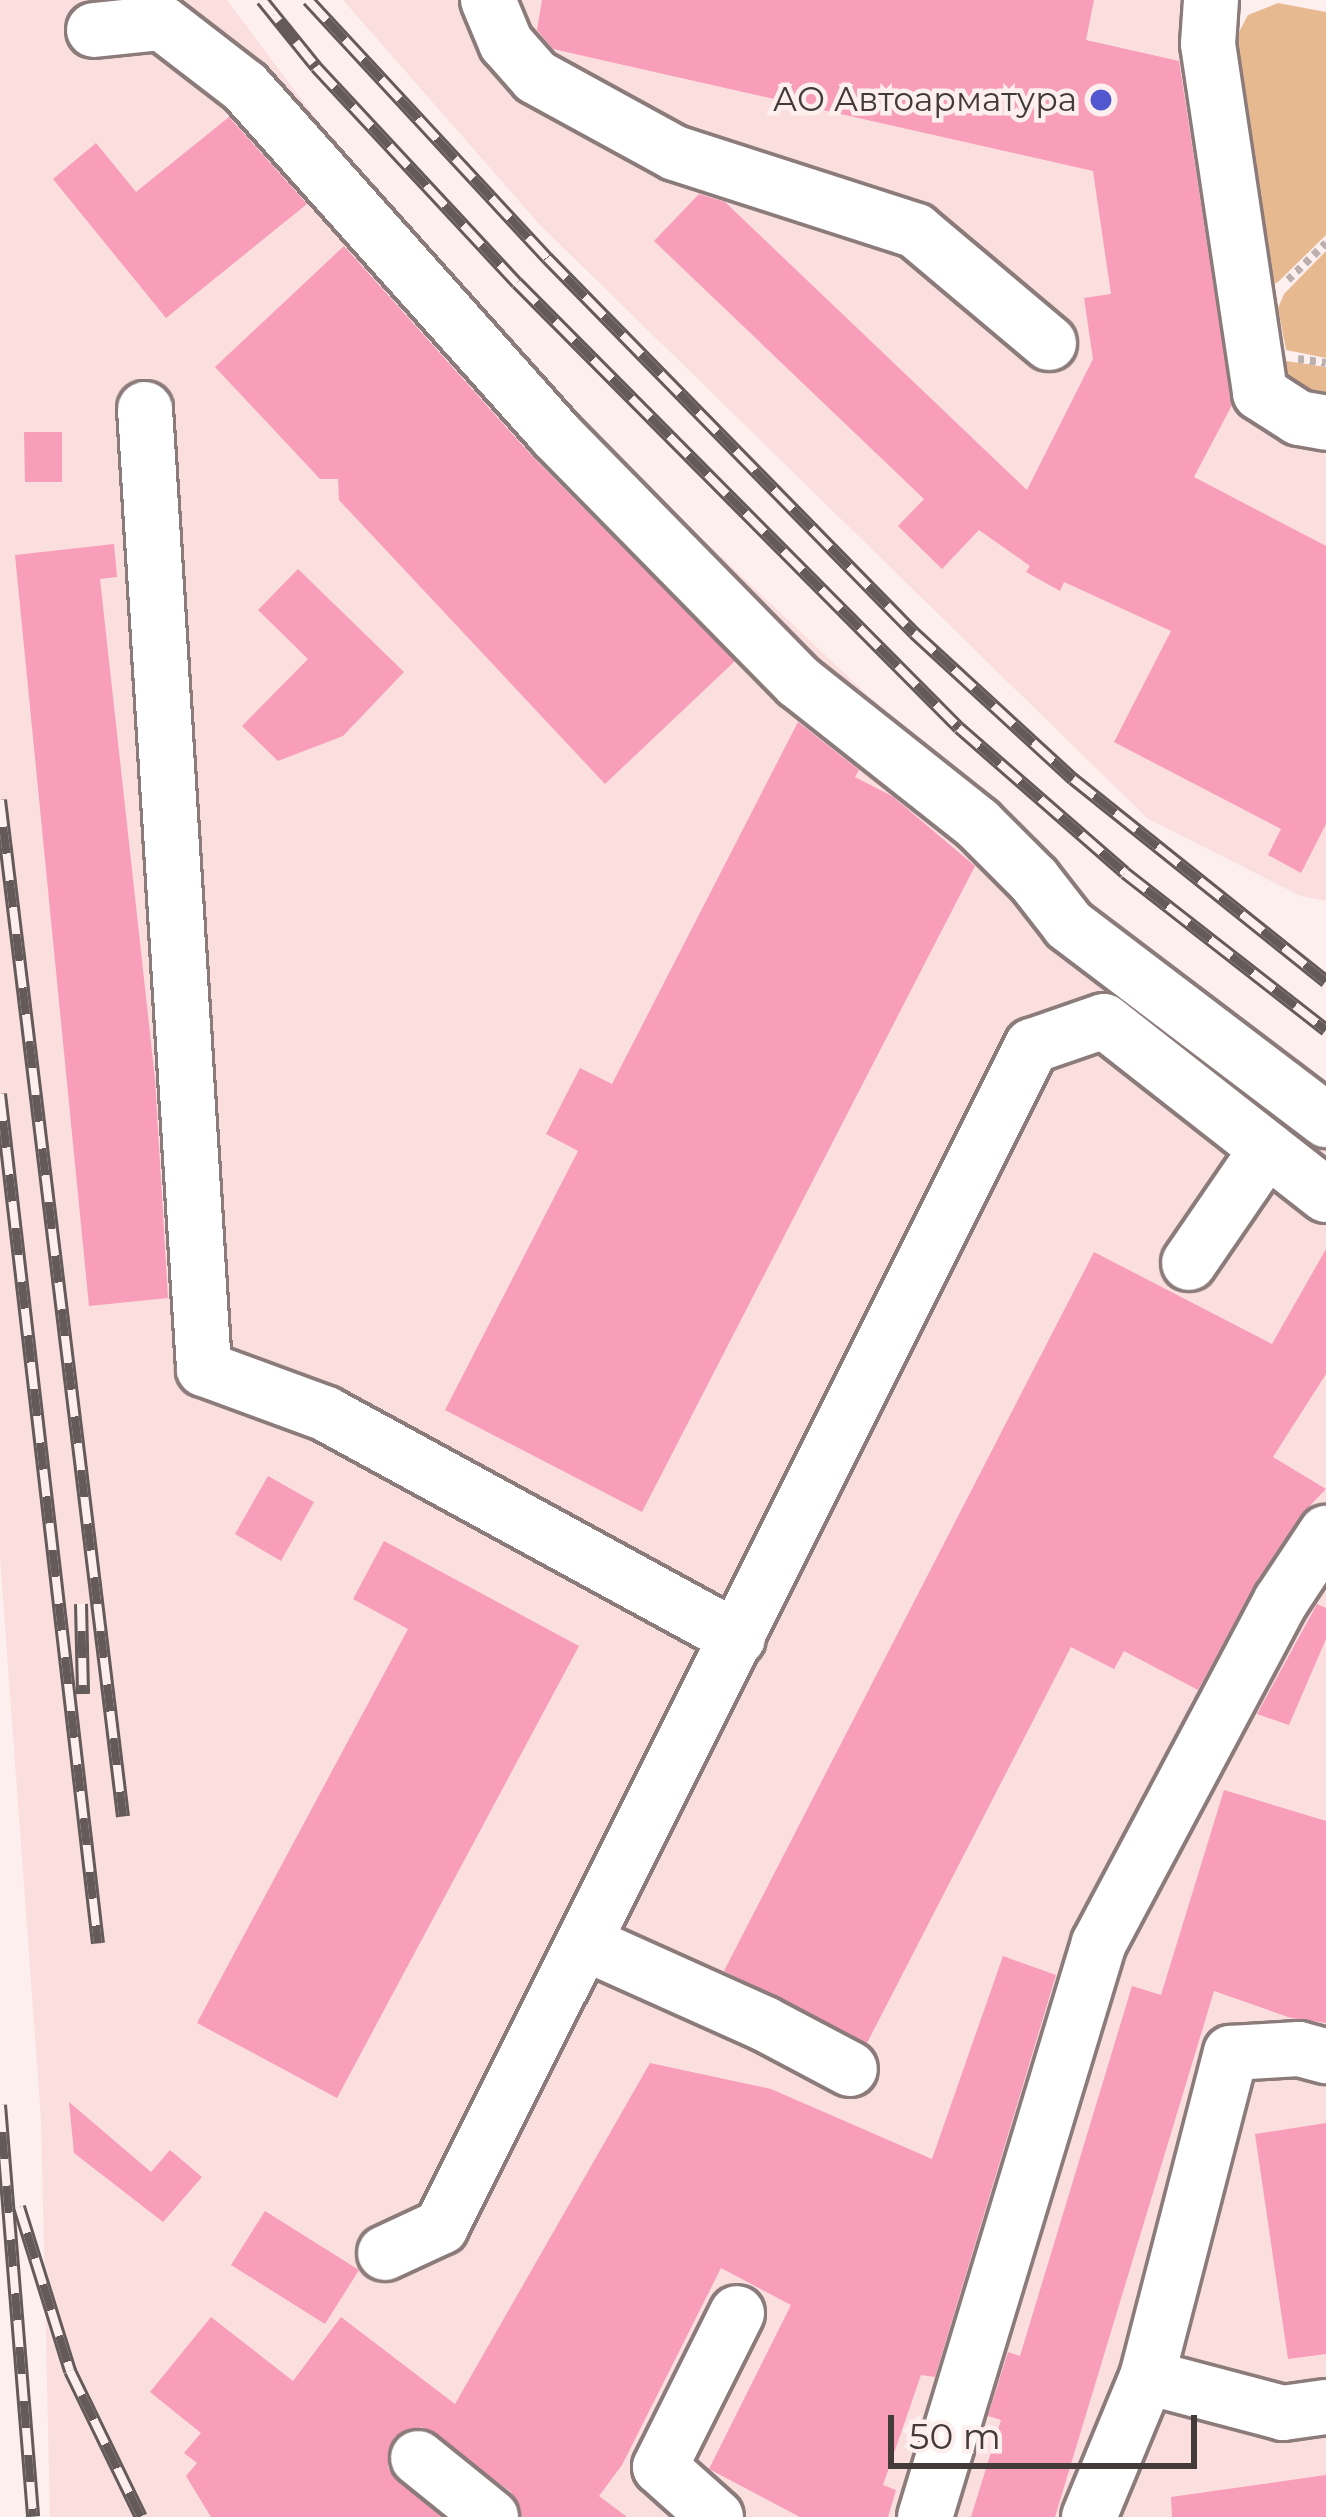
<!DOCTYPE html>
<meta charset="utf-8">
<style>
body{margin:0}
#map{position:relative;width:1326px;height:2517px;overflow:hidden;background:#feefef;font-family:Montserrat,sans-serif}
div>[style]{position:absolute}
.built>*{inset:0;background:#fadfde}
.green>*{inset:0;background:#e7b991}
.building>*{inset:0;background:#f89eba}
.path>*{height:8px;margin-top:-4px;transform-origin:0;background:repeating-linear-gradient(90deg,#bcb0af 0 6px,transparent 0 12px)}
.roads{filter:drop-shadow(3px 0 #8b7b7a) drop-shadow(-3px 0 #8b7b7a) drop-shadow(0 3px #8b7b7a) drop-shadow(0 -3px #8b7b7a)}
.minor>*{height:54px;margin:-27px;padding:0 27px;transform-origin:27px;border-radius:27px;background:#fff}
.rail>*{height:14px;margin-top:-7px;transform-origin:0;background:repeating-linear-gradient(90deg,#feefef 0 27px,#635a59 0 54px);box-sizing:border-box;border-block:3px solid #635a59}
.dots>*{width:33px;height:33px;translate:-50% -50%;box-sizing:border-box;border:6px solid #feefef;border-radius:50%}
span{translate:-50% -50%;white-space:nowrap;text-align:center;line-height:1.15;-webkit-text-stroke:9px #feefef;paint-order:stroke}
.poi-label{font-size:33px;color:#423b3a}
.right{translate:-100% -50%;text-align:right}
.scale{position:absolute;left:888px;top:2415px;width:309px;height:54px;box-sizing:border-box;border:6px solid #423b3a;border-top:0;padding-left:15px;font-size:36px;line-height:42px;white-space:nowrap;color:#423b3a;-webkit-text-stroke:9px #feefef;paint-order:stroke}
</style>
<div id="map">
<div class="built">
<div style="clip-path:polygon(0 0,227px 0,458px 308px,1169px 980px,1326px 1101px,1326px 2517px,50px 2517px,41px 2119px,0 1557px)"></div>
<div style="clip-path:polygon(343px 0,1187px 0,1245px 393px,1326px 433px,1326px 901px,1301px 896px,1148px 819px,540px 225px)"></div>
</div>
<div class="green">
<div style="clip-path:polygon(1278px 3px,1326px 12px,1326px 235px,1278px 282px,1263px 289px,1232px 45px,1248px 15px)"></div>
<div style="clip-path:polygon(1326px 251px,1326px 358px,1286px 350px,1278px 308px,1284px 294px)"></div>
<div style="clip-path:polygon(1273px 359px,1326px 367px,1326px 397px,1288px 385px)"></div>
</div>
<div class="building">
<div style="clip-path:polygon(542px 0,1094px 0,1086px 40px,1179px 61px,1232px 405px,1194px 477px,1326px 546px,1326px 824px,1301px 873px,1268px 855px,1281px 829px,1114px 742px,1171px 631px,1064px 582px,1060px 591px,1026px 572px,1030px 566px,979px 530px,942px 569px,898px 526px,924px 499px,654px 241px,699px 194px,725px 202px,1027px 490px,1093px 359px,1084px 298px,1111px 294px,1093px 171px,553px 49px,537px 30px)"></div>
<div style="clip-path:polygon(229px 117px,307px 204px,166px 318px,53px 179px,96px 143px,136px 192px)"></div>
<div style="clip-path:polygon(344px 246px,532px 456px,735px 661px,605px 784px,339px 500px,338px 479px,320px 479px,215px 367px)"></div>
<div style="clip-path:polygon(24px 432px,62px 432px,62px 482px,25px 482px)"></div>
<div style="clip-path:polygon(114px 544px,117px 577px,100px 579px,155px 1079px,168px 1298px,89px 1306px,15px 555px)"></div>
<div style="clip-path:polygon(298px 569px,404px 672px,343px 736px,278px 761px,242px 726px,308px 659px,258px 610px)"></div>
<div style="clip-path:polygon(798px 722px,859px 770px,855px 777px,892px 796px,975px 866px,642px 1512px,445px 1410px,578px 1151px,546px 1134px,580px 1068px,612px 1084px)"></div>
<div style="clip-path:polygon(1326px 1249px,1326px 1374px,1273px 1457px,1326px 1489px,1300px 1516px,1255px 1584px,1198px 1690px,1124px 1651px,1114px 1669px,1071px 1647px,867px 2043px,724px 1971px,1094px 1252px,1272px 1344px)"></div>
<div style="clip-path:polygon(268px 1476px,314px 1502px,281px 1561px,235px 1534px)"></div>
<div style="clip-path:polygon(384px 1541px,579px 1646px,337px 2098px,197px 2023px,408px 1629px,353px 1599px)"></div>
<div style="clip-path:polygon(1317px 1604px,1326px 1608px,1326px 1639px,1289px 1725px,1257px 1714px)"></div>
<div style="clip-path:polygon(1224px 1790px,1326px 1821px,1326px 2023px,1291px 2018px,1214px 1991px,1055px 2517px,971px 2517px,1001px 2420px,988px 2416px,1008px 2352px,1020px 2356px,1132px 1986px,1161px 1995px)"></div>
<div style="clip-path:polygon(1003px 1956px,1056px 1975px,935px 2377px,921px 2375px,883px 2485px,896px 2490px,888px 2517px,800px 2517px,709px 2469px,791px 2305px,721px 2268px,622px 2465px,599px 2496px,627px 2517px,522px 2517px,511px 2492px,422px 2427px,394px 2437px,388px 2468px,441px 2517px,211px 2517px,186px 2476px,197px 2463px,184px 2453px,201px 2433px,150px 2392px,211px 2317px,293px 2381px,341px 2317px,455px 2404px,650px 2063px,771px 2089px,932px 2159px)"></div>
<div style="clip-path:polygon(69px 2102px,151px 2172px,170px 2150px,202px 2177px,163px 2222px,74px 2153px)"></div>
<div style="clip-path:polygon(1326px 2123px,1326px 2354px,1288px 2359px,1255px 2134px)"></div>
<div style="clip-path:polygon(265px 2211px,359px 2270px,325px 2324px,231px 2265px)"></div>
<div style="clip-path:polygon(1326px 2475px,1326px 2517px,1172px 2517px,1171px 2497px)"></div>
</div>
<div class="path">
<div style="left:1288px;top:280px;width:53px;rotate:-44.2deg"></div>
<div style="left:1298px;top:359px;width:28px;rotate:8deg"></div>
</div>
<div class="roads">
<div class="minor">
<div style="left:488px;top:0;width:47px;rotate:67.3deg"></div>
<div style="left:506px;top:43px;width:45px;rotate:48.6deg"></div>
<div style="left:536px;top:77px;width:158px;rotate:28.7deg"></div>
<div style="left:675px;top:153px;width:253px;rotate:17.9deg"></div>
<div style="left:916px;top:231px;width:174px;rotate:40.1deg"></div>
<div style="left:1211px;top:0;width:44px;rotate:93.9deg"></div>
<div style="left:1208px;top:44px;width:353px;rotate:81.5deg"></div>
<div style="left:1260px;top:393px;width:46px;rotate:32.7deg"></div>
<div style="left:1299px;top:418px;width:27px;rotate:10deg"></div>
<div style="left:94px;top:30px;width:68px;rotate:-5.9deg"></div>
<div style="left:162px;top:23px;width:105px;rotate:37.6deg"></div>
<div style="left:245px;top:87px;width:467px;rotate:48.2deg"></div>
<div style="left:556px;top:435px;width:346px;rotate:45.5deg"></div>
<div style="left:799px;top:682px;width:228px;rotate:38.4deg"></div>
<div style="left:978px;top:824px;width:79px;rotate:45deg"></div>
<div style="left:1034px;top:880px;width:57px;rotate:52.1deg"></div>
<div style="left:1069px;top:925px;width:323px;rotate:37.2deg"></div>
<div style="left:145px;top:409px;width:962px;rotate:86.48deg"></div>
<div style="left:204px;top:1369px;width:130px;rotate:20.2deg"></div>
<div style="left:326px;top:1414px;width:469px;rotate:28.6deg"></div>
<div style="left:1189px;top:1263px;width:138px;rotate:-55.6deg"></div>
<div style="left:587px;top:1944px;width:195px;rotate:24.2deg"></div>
<div style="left:765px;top:2024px;width:96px;rotate:27.9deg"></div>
<div style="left:385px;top:2253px;width:62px;rotate:-24.9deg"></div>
<div style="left:441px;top:2227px;width:1321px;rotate:-63.42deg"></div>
<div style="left:1032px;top:1046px;width:76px;rotate:-19.1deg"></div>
<div style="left:1104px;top:1021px;width:282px;rotate:38.1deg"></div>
<div style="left:1147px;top:2377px;width:141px;rotate:14.8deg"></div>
<div style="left:1283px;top:2413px;width:43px;rotate:-7.9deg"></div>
<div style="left:418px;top:2458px;width:94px;rotate:38.9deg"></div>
<div style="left:716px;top:2517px;width:75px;rotate:-138.2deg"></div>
<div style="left:660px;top:2467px;width:172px;rotate:-63.4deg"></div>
<div style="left:925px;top:2517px;width:600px;rotate:-73.14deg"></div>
<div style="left:1099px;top:1943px;width:387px;rotate:-62deg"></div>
<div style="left:1281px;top:1601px;width:82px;rotate:-56.5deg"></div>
<div style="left:1089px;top:2517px;width:152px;rotate:-67.5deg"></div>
<div style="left:1147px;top:2377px;width:335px;rotate:-75.5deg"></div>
<div style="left:1231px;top:2053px;width:68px;rotate:-3.4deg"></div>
<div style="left:1299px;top:2049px;width:28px;rotate:15deg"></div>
</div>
</div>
<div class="rail">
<div style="left:262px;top:0;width:86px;rotate:51.1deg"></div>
<div style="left:316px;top:67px;width:295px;rotate:47.1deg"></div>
<div style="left:517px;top:283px;width:627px;rotate:45.19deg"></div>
<div style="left:959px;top:728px;width:220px;rotate:41.1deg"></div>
<div style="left:1125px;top:873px;width:255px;rotate:38deg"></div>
<div style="left:308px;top:0;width:352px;rotate:47.2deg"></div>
<div style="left:547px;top:258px;width:525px;rotate:45.62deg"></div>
<div style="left:914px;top:633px;width:216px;rotate:42.6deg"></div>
<div style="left:1073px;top:779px;width:324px;rotate:38.7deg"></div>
<div style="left:0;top:800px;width:1024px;rotate:83.1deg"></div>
<div style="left:0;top:1094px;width:855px;rotate:83.42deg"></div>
<div style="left:81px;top:1604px;width:90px;rotate:88.7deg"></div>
<div style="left:0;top:2105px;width:413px;rotate:85.4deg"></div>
<div style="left:19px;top:2207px;width:172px;rotate:72.7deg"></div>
<div style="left:70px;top:2371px;width:162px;rotate:64.1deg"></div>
</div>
<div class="dots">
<div style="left:1101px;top:100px;background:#5158cf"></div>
</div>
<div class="poi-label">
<span class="right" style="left:1077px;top:100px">АО Автоарматура</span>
</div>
<div class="scale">50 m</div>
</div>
